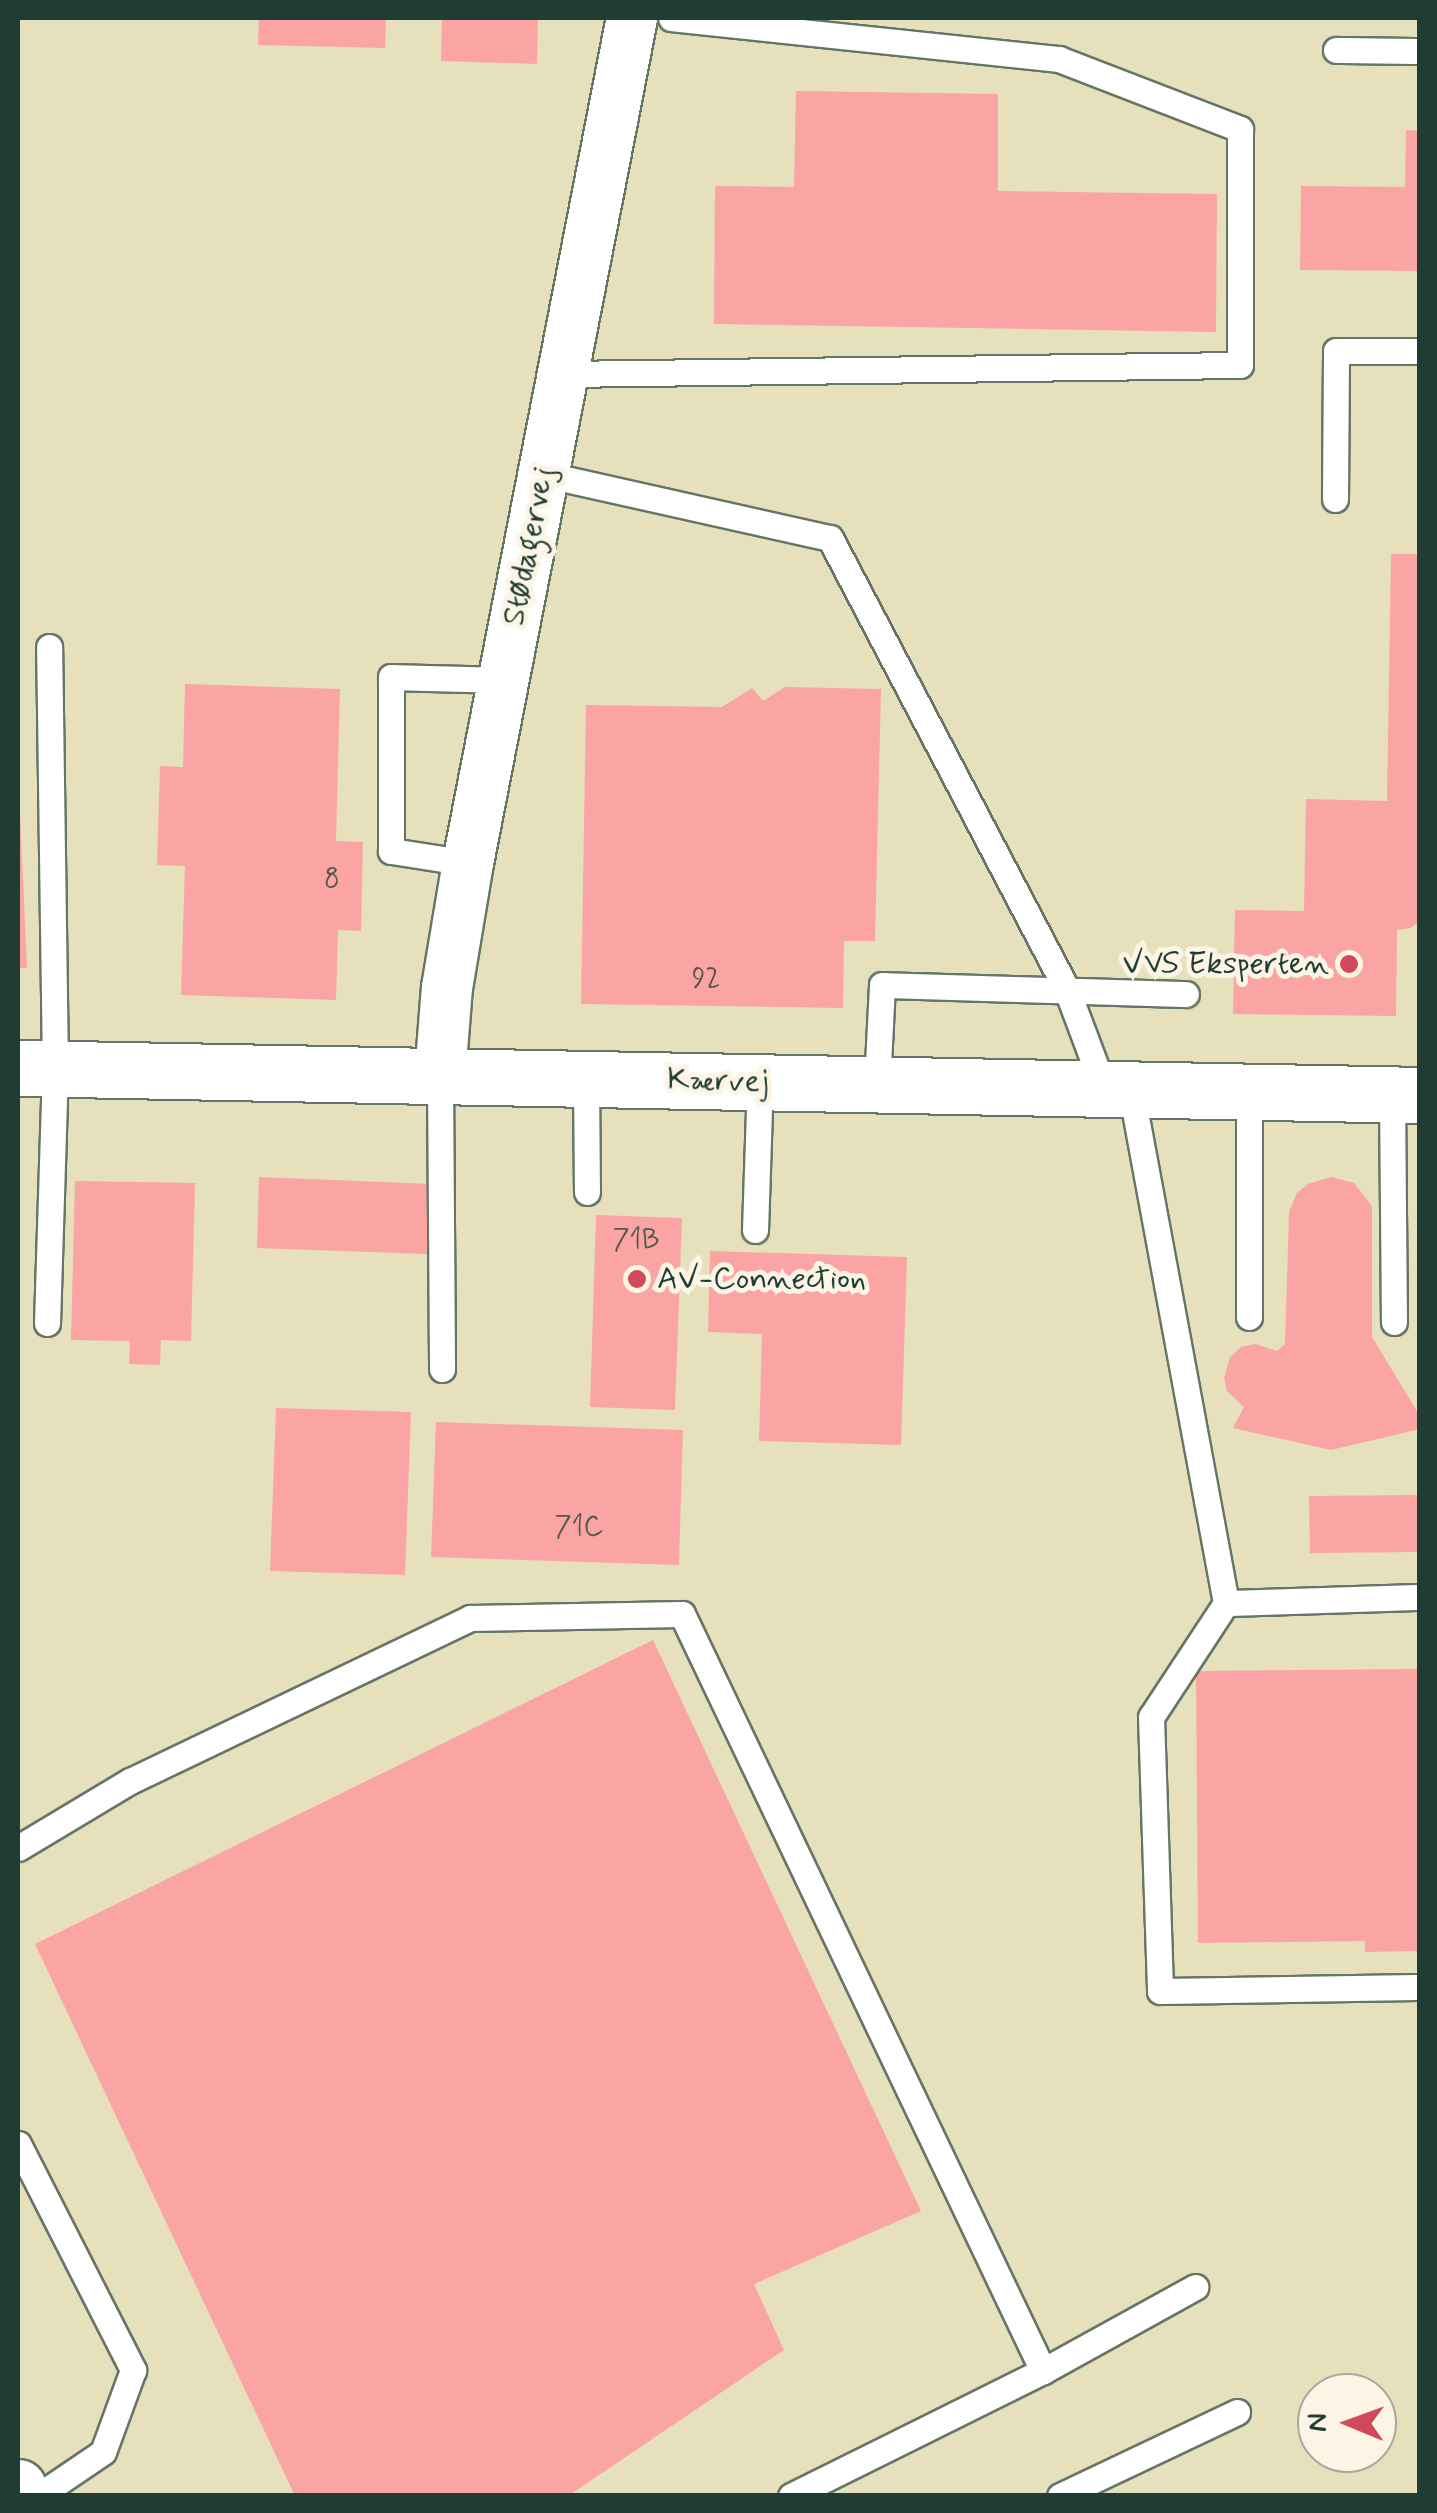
<!DOCTYPE html>
<meta charset="utf-8">
<style>
body{margin:0}
#map{position:relative;width:1437px;height:2513px;overflow:hidden;background:#e6e0bd;font-family:Mynerve,sans-serif}
div>[style]{position:absolute}
.building>*{inset:0;background:#faa5a3}
.roads{filter:drop-shadow(2px 0 #657664) drop-shadow(-2px 0 #657664) drop-shadow(0 2px #657664) drop-shadow(0 -2px #657664)}
.lane>*{height:25px;margin:-12.5px;padding:0 12.5px;transform-origin:12.5px;border-radius:12.5px;background:#fff}
.street>*{height:50px;margin:-25px;padding:0 25px;transform-origin:25px;border-radius:25px;background:#fff}
.secondary>*{height:55px;margin:-27.5px;padding:0 27.5px;transform-origin:27.5px;border-radius:27.5px;background:#fff}
.dots>*{width:28px;height:28px;translate:-50% -50%;box-sizing:border-box;border:5px solid #fcf5e5;border-radius:50%}
span{translate:-50% -50%;white-space:nowrap;text-align:center;line-height:1.15;-webkit-text-stroke:10px #fcf5e5;paint-order:stroke}
.number-label{font-size:28px;color:#565750}
.number-label span{-webkit-text-stroke-width:0}
.street-label{font-size:32px;color:#1f3d34}
.poi-label{font-size:32px;color:#1f3d34}
.right{translate:-100% -50%;text-align:right}
.left{translate:0 -50%;text-align:left}
.frame{position:absolute;inset:0;border:20px solid #1f3d34;pointer-events:none}
.north{position:absolute;left:1297px;top:2373px;width:100px;height:100px;box-sizing:border-box;background:#fcf5e5;border:2px solid #a4ab9e;border-radius:50%;rotate:271deg;font-size:28px;font-weight:700;line-height:40px;text-align:center;color:#1f3d34}
.north::after{content:'';display:block;margin:auto;width:35px;height:45px;background:#d1495b;clip-path:polygon(50% 0,100% 100%,50% 72%,0 100%)}
</style>
<div id="map">
<div class="building">
<div style="clip-path:polygon(259px 18px,386px 18px,385px 48px,258px 45px)"></div>
<div style="clip-path:polygon(442px 18px,538px 18px,537px 64px,441px 61px)"></div>
<div style="clip-path:polygon(796px 91px,998px 94px,998px 191px,1217px 194px,1216px 332px,714px 324px,715px 186px,794px 187px)"></div>
<div style="clip-path:polygon(1406px 130px,1420px 131px,1420px 271px,1300px 270px,1301px 186px,1405px 187px)"></div>
<div style="clip-path:polygon(1391px 554px,1420px 554px,1420px 920px,1411px 928px,1397px 930px,1396px 1016px,1233px 1014px,1235px 910px,1304px 911px,1306px 799px,1387px 801px)"></div>
<div style="clip-path:polygon(185px 684px,340px 689px,336px 841px,363px 842px,361px 931px,338px 930px,336px 1000px,181px 995px,185px 866px,157px 865px,160px 766px,183px 767px)"></div>
<div style="clip-path:polygon(785px 687px,881px 689px,875px 941px,844px 941px,843px 1008px,581px 1004px,586px 705px,722px 707px,752px 688px,763px 701px)"></div>
<div style="clip-path:polygon(18px 770px,27px 968px,18px 968px)"></div>
<div style="clip-path:polygon(259px 1177px,430px 1184px,427px 1254px,257px 1248px)"></div>
<div style="clip-path:polygon(1331px 1177px,1354px 1183px,1372px 1206px,1372px 1337px,1420px 1416px,1420px 1429px,1331px 1450px,1233px 1428px,1244px 1407px,1227px 1391px,1224px 1378px,1230px 1357px,1241px 1347px,1255px 1344px,1277px 1351px,1285px 1344px,1289px 1212px,1297px 1193px,1308px 1184px)"></div>
<div style="clip-path:polygon(75px 1181px,195px 1183px,191px 1341px,161px 1340px,160px 1365px,129px 1364px,130px 1341px,71px 1340px)"></div>
<div style="clip-path:polygon(596px 1215px,682px 1218px,675px 1410px,590px 1407px)"></div>
<div style="clip-path:polygon(710px 1251px,907px 1257px,901px 1445px,759px 1441px,762px 1334px,708px 1332px)"></div>
<div style="clip-path:polygon(276px 1408px,411px 1412px,405px 1575px,270px 1571px)"></div>
<div style="clip-path:polygon(436px 1422px,683px 1430px,679px 1565px,431px 1557px)"></div>
<div style="clip-path:polygon(1420px 1495px,1420px 1552px,1310px 1553px,1309px 1496px)"></div>
<div style="clip-path:polygon(653px 1640px,921px 2211px,754px 2284px,784px 2350px,568px 2496px,295px 2496px,35px 1944px)"></div>
<div style="clip-path:polygon(1420px 1669px,1420px 1951px,1365px 1952px,1365px 1941px,1198px 1943px,1196px 1671px)"></div>
</div>
<div class="roads">
<div class="lane">
<div style="left:1336px;top:50px;width:84px;rotate:0.7deg"></div>
<div style="left:562px;top:374px;width:678px;rotate:-0.76deg"></div>
<div style="left:1240px;top:365px;width:236px;rotate:-90deg"></div>
<div style="left:1240px;top:129px;width:194px;rotate:-158.9deg"></div>
<div style="left:1059px;top:59px;width:390px;rotate:-174deg"></div>
<div style="left:543px;top:474px;width:294px;rotate:12.6deg"></div>
<div style="left:830px;top:538px;width:510px;rotate:62.33deg"></div>
<div style="left:1067px;top:990px;width:106px;rotate:69.5deg"></div>
<div style="left:1335px;top:499px;width:148px;rotate:-89.6deg"></div>
<div style="left:1336px;top:351px;width:84px"></div>
<div style="left:468px;top:863px;width:78px;rotate:-171.1deg"></div>
<div style="left:391px;top:851px;width:174px;rotate:-90deg"></div>
<div style="left:391px;top:677px;width:112px;rotate:1.5deg"></div>
<div style="left:440px;top:1076px;width:293px;rotate:89.6deg"></div>
<div style="left:586px;top:1079px;width:113px;rotate:89.5deg"></div>
<div style="left:877px;top:1084px;width:99px;rotate:-87.1deg"></div>
<div style="left:882px;top:985px;width:304px;rotate:1.7deg"></div>
<div style="left:1131px;top:1090px;width:522px;rotate:79.51deg"></div>
<div style="left:1226px;top:1603px;width:136px;rotate:123.3deg"></div>
<div style="left:1151px;top:1717px;width:274px;rotate:88.1deg"></div>
<div style="left:1160px;top:1991px;width:260px;rotate:-0.9deg"></div>
<div style="left:1249px;top:1092px;width:225px;rotate:90deg"></div>
<div style="left:1392px;top:1095px;width:227px;rotate:89.5deg"></div>
<div style="left:755px;top:1230px;width:148px;rotate:-88.1deg"></div>
<div style="left:47px;top:1323px;width:255px;rotate:-88.2deg"></div>
<div style="left:55px;top:1068px;width:421px;rotate:-90.8deg"></div>
<div style="left:1226px;top:1603px;width:194px;rotate:-1.8deg"></div>
<div style="left:18px;top:1848px;width:131px;rotate:-30.9deg"></div>
<div style="left:130px;top:1781px;width:377px;rotate:-25.6deg"></div>
<div style="left:470px;top:1618px;width:212px;rotate:-1.1deg"></div>
<div style="left:682px;top:1614px;width:839px;rotate:64.5deg"></div>
<div style="left:18px;top:2144px;width:254px;rotate:63deg"></div>
<div style="left:133px;top:2370px;width:87px;rotate:110.1deg"></div>
<div style="left:103px;top:2452px;width:78px;rotate:145.9deg"></div>
<div style="left:791px;top:2496px;width:281px;rotate:-26.4deg"></div>
<div style="left:1043px;top:2371px;width:174px;rotate:-28.9deg"></div>
<div style="left:1060px;top:2496px;width:196px;rotate:-25.4deg"></div>
</div>
<div class="street">
<div style="left:440px;top:1076px;width:88px;rotate:-85.5deg"></div>
<div style="left:447px;top:988px;width:127px;rotate:-80.5deg"></div>
<div style="left:468px;top:863px;width:861px;rotate:-79.02deg"></div>
</div>
<div class="secondary">
<div style="left:18px;top:1068px;width:1402px;rotate:1.1deg"></div>
<div style="left:18px;top:2487px;width:10px;rotate:66deg"></div>
</div>
</div>
<div class="dots">
<div style="left:1349px;top:964px;background:#d1495b"></div>
<div style="left:637px;top:1279px;background:#d1495b"></div>
</div>
<div class="number-label">
<span style="left:332px;top:880px">8</span>
<span style="left:706px;top:980px">92</span>
<span style="left:636px;top:1241px">71B</span>
<span style="left:579px;top:1528px">71C</span>
</div>
<div class="street-label">
<span style="left:529px;top:546px;rotate:-79deg">Stødagervej</span>
<span style="left:718px;top:1081px;rotate:1deg">Kærvej</span>
</div>
<div class="poi-label">
<span class="right" style="left:1329px;top:964px">VVS Eksperten</span>
<span class="left" style="left:657px;top:1279px">AV-Connection</span>
</div>
<div class="frame"></div>
<div class="north">N</div>
</div>
